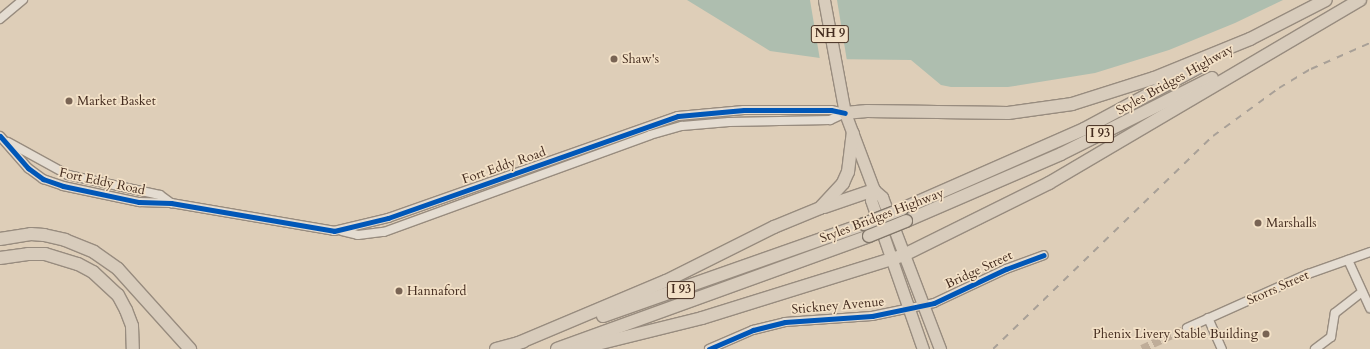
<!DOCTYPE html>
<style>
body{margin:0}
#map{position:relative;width:1370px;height:349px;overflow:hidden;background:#deceb8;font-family:Cardo,serif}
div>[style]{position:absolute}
.water>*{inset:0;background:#aebeaf}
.pier>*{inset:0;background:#deceb8}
.minor-tunnel>*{height:8px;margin-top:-4px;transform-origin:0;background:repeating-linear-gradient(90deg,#bfad99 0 8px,transparent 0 12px)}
.roads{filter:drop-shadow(1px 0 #988c7f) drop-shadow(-1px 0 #988c7f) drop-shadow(0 1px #988c7f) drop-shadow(0 -1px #988c7f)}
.minor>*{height:8px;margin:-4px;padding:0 4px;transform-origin:4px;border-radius:4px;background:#e4dcd1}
.major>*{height:11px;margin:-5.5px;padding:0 5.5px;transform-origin:5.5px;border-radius:5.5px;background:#d8ccbc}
.highway>*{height:12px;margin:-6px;padding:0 6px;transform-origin:6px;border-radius:6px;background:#d8ccbc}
.rail>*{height:2px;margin-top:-1px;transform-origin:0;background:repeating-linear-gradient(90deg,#a8a097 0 7px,transparent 0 14px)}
.bridges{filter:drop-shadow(1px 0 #82776a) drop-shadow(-1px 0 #82776a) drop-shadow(0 1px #82776a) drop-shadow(0 -1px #82776a)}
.highway-bridge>*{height:12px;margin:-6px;padding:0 6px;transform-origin:6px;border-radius:6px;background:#d8ccbc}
.cycleway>*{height:5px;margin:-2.5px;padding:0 2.5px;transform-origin:2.5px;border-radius:2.5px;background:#0057b8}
.dots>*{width:11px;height:11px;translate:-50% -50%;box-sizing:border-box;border:2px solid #f3e1c7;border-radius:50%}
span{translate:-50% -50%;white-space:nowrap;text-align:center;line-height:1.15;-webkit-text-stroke:3.5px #f3e1c7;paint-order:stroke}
.shield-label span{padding:1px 3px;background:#f3e1c7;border:1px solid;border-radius:3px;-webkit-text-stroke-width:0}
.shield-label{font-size:12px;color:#432b1e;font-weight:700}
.poi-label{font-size:13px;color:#432b1e}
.left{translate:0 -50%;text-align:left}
.right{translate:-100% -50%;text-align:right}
.street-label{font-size:13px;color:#432b1e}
</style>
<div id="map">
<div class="water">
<div style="clip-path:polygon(687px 0,1283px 0,1235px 23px,1169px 50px,1095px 73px,1008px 87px,951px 87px,941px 85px,911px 60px,827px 59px,770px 51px)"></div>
</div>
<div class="pier">
<div style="clip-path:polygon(810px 0,837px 0,847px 61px,820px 60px)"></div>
</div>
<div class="minor-tunnel">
<div style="left:1142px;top:349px;width:50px;rotate:-25deg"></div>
</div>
<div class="roads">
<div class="minor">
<div style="left:0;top:19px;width:30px;rotate:-40deg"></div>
<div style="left:0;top:136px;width:43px;rotate:48.8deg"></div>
<div style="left:28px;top:168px;width:19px;rotate:36deg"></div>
<div style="left:43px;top:179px;width:21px;rotate:19deg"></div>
<div style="left:63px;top:186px;width:78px;rotate:11.9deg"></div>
<div style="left:139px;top:202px;width:32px;rotate:2deg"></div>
<div style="left:171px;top:203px;width:165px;rotate:9.7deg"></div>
<div style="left:334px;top:231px;width:56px;rotate:-13.5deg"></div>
<div style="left:388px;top:218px;width:307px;rotate:-19.4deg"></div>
<div style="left:678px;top:116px;width:66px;rotate:-5.2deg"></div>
<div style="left:744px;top:110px;width:87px"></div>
<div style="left:831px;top:110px;width:14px;rotate:12deg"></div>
<div style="left:8px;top:142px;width:68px;rotate:28.8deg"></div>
<div style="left:68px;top:175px;width:94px;rotate:12.3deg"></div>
<div style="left:160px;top:195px;width:14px;rotate:36deg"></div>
<div style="left:342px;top:231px;width:16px;rotate:14deg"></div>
<div style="left:358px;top:235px;width:26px;rotate:-7deg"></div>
<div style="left:384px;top:232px;width:283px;rotate:-20deg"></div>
<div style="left:650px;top:135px;width:33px;rotate:-16deg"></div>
<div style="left:682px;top:126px;width:47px;rotate:-4.9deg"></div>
<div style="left:729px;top:122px;width:101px;rotate:-1.1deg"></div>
<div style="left:830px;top:120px;width:17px;rotate:-25deg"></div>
<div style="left:1348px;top:260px;width:53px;rotate:65.4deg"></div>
<div style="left:1208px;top:318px;width:34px;rotate:66deg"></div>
<div style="left:1187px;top:328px;width:133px;rotate:-24.1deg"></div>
<div style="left:1308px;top:274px;width:66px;rotate:-19.5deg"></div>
<div style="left:709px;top:349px;width:48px;rotate:-23.4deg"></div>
<div style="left:753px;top:330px;width:33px;rotate:-14deg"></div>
<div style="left:785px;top:322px;width:87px;rotate:-3.9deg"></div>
<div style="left:872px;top:316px;width:63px;rotate:-11.8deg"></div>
<div style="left:934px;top:303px;width:80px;rotate:-25.3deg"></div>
<div style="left:1006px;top:269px;width:40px;rotate:-20.2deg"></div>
<div style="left:1315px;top:349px;width:20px;rotate:-37deg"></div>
<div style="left:1331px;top:337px;width:24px;rotate:-81deg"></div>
<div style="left:1335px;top:313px;width:34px;rotate:-38deg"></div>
</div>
<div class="major">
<div style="left:824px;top:0;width:115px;rotate:79.5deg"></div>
<div style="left:845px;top:113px;width:82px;rotate:69.4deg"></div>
<div style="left:874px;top:190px;width:11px;rotate:41deg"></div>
<div style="left:882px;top:197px;width:163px;rotate:69.1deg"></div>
<div style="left:874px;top:190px;width:10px;rotate:107deg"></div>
<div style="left:871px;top:200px;width:158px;rotate:70.8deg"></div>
</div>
<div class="highway">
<div style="left:845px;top:113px;width:22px;rotate:-5deg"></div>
<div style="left:867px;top:111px;width:141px;rotate:0.8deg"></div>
<div style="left:1008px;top:113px;width:65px;rotate:-8deg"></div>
<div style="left:1072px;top:104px;width:86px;rotate:-17.6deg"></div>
<div style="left:1154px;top:78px;width:104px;rotate:-22.1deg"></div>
<div style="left:1250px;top:39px;width:85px;rotate:-27.2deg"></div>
<div style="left:824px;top:207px;width:53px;rotate:-18.8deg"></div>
<div style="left:902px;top:209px;width:199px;rotate:-23.7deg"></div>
<div style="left:1084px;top:129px;width:133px;rotate:-28.3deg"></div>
<div style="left:906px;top:221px;width:169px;rotate:-23.4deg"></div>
<div style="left:1061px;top:154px;width:169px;rotate:-26.7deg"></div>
<div style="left:0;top:239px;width:31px;rotate:-9deg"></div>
<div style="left:31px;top:234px;width:13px;rotate:4deg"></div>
<div style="left:44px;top:235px;width:22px;rotate:13deg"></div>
<div style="left:65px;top:240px;width:31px;rotate:22deg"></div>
<div style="left:94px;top:252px;width:29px;rotate:35deg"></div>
<div style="left:118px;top:269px;width:108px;rotate:48deg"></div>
<div style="left:0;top:258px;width:28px;rotate:-8deg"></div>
<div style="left:28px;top:254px;width:17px"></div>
<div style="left:45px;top:254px;width:34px;rotate:17deg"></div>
<div style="left:78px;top:264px;width:17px;rotate:28deg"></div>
<div style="left:93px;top:272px;width:34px;rotate:43deg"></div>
<div style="left:118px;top:295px;width:17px;rotate:62deg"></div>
<div style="left:126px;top:310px;width:17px;rotate:69deg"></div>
<div style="left:132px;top:326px;width:23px;rotate:88deg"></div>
<div style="left:603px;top:316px;width:277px;rotate:-19.4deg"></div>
<div style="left:516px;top:344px;width:163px;rotate:-22.8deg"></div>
<div style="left:666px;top:281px;width:121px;rotate:-26.6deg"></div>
<div style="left:774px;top:227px;width:50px;rotate:-22.4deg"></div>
<div style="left:820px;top:208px;width:34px;rotate:-47deg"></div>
<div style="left:843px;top:183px;width:12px;rotate:-66deg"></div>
<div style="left:848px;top:172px;width:39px;rotate:-83deg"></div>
<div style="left:496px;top:349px;width:28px;rotate:-15deg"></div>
<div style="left:557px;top:349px;width:332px;rotate:-19.9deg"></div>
<div style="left:577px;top:349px;width:129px;rotate:-13.9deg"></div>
<div style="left:702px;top:318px;width:212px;rotate:-17.3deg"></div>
<div style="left:904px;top:255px;width:162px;rotate:-26.4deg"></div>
<div style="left:1049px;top:183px;width:361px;rotate:-30.5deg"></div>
</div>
</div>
<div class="rail">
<div style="left:993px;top:349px;width:306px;rotate:-44.1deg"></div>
<div style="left:1213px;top:136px;width:82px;rotate:-36deg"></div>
<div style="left:1279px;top:88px;width:37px;rotate:-31deg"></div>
<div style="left:1311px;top:69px;width:64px;rotate:-23.8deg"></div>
</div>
<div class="bridges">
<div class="highway-bridge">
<div style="left:864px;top:224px;width:41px;rotate:-21.5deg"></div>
<div style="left:869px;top:236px;width:40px;rotate:-22deg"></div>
</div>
</div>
<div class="cycleway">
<div style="left:0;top:136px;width:43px;rotate:48.8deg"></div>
<div style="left:28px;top:168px;width:19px;rotate:36deg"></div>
<div style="left:43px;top:179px;width:21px;rotate:19deg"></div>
<div style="left:63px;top:186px;width:78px;rotate:11.9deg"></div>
<div style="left:139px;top:202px;width:32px;rotate:2deg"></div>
<div style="left:171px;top:203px;width:165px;rotate:9.7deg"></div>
<div style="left:334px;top:231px;width:56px;rotate:-13.5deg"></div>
<div style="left:388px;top:218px;width:307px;rotate:-19.4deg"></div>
<div style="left:678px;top:116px;width:66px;rotate:-5.2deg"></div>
<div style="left:744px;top:110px;width:87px"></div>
<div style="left:831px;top:110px;width:14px;rotate:12deg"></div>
<div style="left:709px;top:349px;width:48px;rotate:-23.4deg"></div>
<div style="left:753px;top:330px;width:33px;rotate:-14deg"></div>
<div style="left:785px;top:322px;width:87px;rotate:-3.9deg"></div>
<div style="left:872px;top:316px;width:63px;rotate:-11.8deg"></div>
<div style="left:934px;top:303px;width:80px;rotate:-25.3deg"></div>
<div style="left:1006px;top:269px;width:40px;rotate:-20.2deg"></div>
</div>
<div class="dots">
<div style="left:614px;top:59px;background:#796454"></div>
<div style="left:69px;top:101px;background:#796454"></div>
<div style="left:1258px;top:223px;background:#796454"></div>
<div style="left:399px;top:291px;background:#796454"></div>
<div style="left:1266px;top:334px;background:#796454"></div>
</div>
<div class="shield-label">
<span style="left:830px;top:34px">NH 9</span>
<span style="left:1100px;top:134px">I 93</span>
<span style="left:681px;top:290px">I 93</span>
</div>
<div class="poi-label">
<span class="left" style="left:622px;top:59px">Shaw's</span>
<span class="left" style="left:77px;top:101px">Market Basket</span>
<span class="left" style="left:1266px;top:223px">Marshalls</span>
<span class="left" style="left:407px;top:291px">Hannaford</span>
<span class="right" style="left:1258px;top:334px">Phenix Livery Stable Building</span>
</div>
<div class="street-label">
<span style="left:1175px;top:80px;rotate:-29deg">Styles Bridges Highway</span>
<span style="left:504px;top:166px;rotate:-19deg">Fort Eddy Road</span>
<span style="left:102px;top:182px;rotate:12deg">Fort Eddy Road</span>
<span style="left:882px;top:216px;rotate:-21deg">Styles Bridges Highway</span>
<span style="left:979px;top:270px;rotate:-25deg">Bridge Street</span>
<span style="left:1278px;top:288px;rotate:-24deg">Storrs Street</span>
<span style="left:838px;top:306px;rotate:-5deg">Stickney Avenue</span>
</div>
</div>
